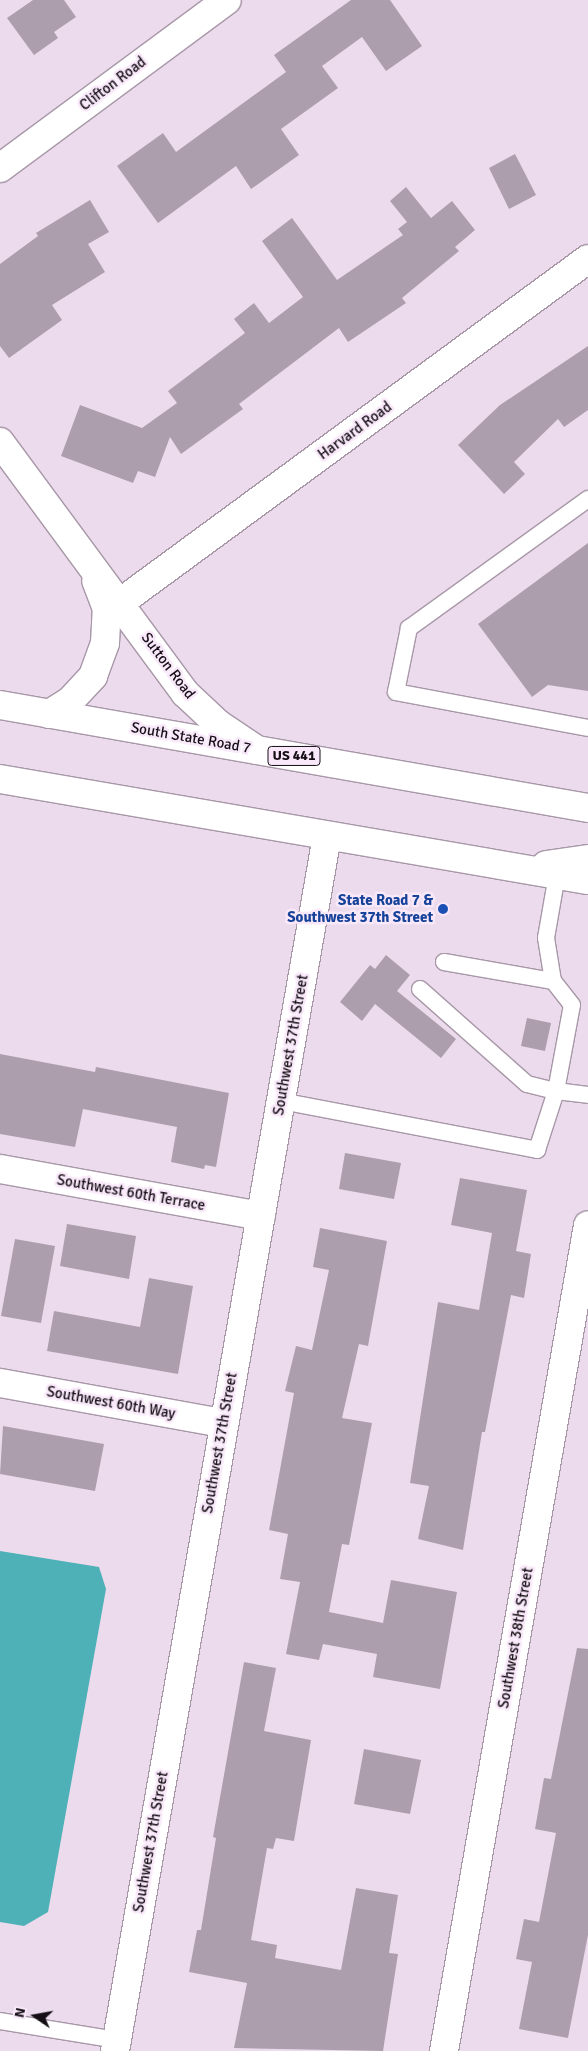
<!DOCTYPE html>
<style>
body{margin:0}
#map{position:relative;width:588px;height:2051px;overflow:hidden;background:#ecdbec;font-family:Signika,sans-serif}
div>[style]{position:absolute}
.water>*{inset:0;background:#4db1b7}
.building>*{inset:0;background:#ad9ead}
.roads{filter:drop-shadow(1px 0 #a797a7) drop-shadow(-1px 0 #a797a7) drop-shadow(0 1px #a797a7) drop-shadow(0 -1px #a797a7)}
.service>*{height:16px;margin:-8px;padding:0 8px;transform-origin:8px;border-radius:8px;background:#fff}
.minor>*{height:28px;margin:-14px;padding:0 14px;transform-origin:14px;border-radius:14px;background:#fff}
.primary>*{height:28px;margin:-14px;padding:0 14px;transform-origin:14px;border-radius:14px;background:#fff}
.dots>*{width:14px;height:14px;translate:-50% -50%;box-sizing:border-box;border:2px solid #f9e8f9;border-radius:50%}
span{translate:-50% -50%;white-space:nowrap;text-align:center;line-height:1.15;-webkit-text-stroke:5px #f9e8f9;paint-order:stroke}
.shield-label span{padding:1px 4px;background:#f9e8f9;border:1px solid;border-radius:4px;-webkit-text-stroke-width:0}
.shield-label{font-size:14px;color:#150f15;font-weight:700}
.street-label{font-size:15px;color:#150f15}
.transit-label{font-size:15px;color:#164399;font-weight:700}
.right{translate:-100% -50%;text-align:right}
.north{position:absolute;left:10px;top:1991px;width:50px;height:50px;-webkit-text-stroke:4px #f9e8f9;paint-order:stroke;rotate:282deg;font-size:14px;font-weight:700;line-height:20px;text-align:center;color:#150f15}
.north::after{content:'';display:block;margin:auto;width:18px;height:22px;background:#150f15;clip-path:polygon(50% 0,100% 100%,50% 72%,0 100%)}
</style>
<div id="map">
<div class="water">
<div style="clip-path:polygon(0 1551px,99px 1567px,106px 1589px,48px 1912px,24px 1926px,0 1922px)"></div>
</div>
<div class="building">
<div style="clip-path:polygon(33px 0,64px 0,76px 17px,54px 32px,58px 38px,34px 55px,7px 18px)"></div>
<div style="clip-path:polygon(351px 0,390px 0,422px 46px,386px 71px,362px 37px,322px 66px,338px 88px,281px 129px,299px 155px,251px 189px,236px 166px,158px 223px,117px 166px,163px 133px,176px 152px,286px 72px,274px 55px)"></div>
<div style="clip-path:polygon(515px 154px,536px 195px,509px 209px,489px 168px)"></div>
<div style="clip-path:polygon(406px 187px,431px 218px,452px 201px,475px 230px,455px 247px,459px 251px,402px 298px,406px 303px,348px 342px,339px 328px,239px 404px,243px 409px,181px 454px,170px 437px,155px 477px,138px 471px,133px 483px,61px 456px,80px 405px,142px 428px,177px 403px,168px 391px,245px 333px,234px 319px,254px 303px,269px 323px,303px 297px,262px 241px,292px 218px,337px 280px,403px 235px,398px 229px,407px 222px,390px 201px)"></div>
<div style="clip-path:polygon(90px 200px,109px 232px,88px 244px,105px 272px,52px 305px,62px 320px,9px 358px,0 346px,0 264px,38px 236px,36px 233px)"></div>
<div style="clip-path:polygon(588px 346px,588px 410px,564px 427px,558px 419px,514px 462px,525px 474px,504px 494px,458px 445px,500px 405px)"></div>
<div style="clip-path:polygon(588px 543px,588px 691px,548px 685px,532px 697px,478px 624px)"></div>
<div style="clip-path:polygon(386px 955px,410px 975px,397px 991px,456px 1039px,441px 1058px,375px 1004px,362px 1021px,340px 1002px,370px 965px,375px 969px)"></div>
<div style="clip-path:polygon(527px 1018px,551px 1023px,545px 1051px,521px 1046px)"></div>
<div style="clip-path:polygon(0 1054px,95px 1072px,96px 1067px,229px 1093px,216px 1167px,205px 1165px,204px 1169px,171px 1162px,177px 1127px,83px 1109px,75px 1147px,0 1134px)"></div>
<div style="clip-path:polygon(345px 1153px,401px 1163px,394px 1199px,339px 1189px)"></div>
<div style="clip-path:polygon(460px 1178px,527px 1190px,516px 1251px,531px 1254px,524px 1298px,511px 1295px,485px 1432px,482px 1432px,463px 1550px,418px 1539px,429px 1486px,410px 1483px,438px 1302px,479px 1310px,492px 1233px,451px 1225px)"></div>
<div style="clip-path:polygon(67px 1224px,136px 1236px,129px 1279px,60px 1266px)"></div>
<div style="clip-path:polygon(320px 1228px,387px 1241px,368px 1346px,359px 1344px,342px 1418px,372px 1423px,349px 1545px,342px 1544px,329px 1612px,383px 1623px,391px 1580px,457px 1592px,440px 1689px,373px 1677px,377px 1654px,323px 1644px,319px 1660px,286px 1654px,300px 1582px,280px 1579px,288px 1534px,269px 1530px,294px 1393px,285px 1391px,296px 1346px,312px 1350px,329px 1270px,313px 1267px)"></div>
<div style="clip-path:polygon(15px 1239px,55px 1246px,41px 1323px,1px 1316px)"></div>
<div style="clip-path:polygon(149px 1278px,193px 1286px,178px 1374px,47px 1351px,54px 1311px,140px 1327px)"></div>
<div style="clip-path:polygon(3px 1426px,104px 1444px,95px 1491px,0 1474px)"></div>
<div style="clip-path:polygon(577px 1648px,588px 1649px,588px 1935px,568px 2038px,519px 2029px,532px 1962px,516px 1959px,524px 1919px,539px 1922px,556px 1833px,535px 1829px,544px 1778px,551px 1779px)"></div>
<div style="clip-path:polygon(244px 1662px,276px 1668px,264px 1731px,311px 1740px,294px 1841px,276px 1838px,273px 1849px,267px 1848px,251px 1940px,277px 1945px,275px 1958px,341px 1970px,356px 1888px,398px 1895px,389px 1953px,398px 1954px,383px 2051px,234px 2048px,247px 1983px,189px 1972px,197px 1930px,201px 1930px,216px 1838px,213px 1837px)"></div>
<div style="clip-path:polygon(364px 1749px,421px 1760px,410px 1814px,354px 1804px)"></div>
</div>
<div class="roads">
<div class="service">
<div style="left:588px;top:499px;width:221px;rotate:144.2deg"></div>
<div style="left:409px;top:628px;width:65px;rotate:101.5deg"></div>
<div style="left:396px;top:692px;width:195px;rotate:10.6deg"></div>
<div style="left:444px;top:962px;width:111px;rotate:9.9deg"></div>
<div style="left:420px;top:989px;width:143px;rotate:41.6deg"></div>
<div style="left:527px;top:1084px;width:30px;rotate:14deg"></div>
<div style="left:556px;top:1091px;width:87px;rotate:-79.5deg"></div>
<div style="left:572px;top:1005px;width:31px;rotate:-128deg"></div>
<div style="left:553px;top:981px;width:44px;rotate:-99.2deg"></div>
<div style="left:546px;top:938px;width:64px;rotate:-80.1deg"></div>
<div style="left:281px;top:1101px;width:261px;rotate:10.8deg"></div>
<div style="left:537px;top:1150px;width:62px;rotate:-72.1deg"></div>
<div style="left:556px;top:1091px;width:32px;rotate:7deg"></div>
<div style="left:0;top:2021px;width:119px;rotate:9.2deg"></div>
</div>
<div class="minor">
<div style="left:0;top:168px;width:282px;rotate:-36.5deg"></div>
<div style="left:0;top:442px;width:312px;rotate:53.6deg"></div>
<div style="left:185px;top:693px;width:45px;rotate:43.2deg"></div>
<div style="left:218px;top:724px;width:47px;rotate:33.7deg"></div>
<div style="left:121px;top:602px;width:579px;rotate:-36.3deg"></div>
<div style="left:49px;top:714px;width:25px;rotate:-32deg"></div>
<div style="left:70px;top:701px;width:34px;rotate:-47deg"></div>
<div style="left:93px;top:676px;width:35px;rotate:-70deg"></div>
<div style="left:105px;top:643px;width:34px;rotate:-87deg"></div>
<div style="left:107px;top:609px;width:30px;rotate:-111deg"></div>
<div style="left:0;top:1169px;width:265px;rotate:10.2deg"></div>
<div style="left:0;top:1383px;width:227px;rotate:10.2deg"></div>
<div style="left:115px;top:2051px;width:1233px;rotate:-80.1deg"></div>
<div style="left:444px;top:2051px;width:838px;rotate:-80.11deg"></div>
</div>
<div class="primary">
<div style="left:0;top:705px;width:597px;rotate:9.94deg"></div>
<div style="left:0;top:779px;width:597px;rotate:9.75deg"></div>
<div style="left:546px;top:865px;width:42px;rotate:-8.1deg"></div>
</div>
</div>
<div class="dots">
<div style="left:443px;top:909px;background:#1a4fb4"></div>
</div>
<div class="shield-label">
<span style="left:294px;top:756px">US 441</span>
</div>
<div class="street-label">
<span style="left:113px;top:84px;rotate:-37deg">Clifton Road</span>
<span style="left:355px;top:431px;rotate:-36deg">Harvard Road</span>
<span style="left:168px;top:666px;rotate:53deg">Sutton Road</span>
<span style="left:191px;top:738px;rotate:10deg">South State Road 7</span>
<span style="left:291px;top:1045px;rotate:-80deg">Southwest 37th Street</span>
<span style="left:131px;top:1193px;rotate:10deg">Southwest 60th Terrace</span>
<span style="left:111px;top:1403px;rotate:10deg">Southwest 60th Way</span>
<span style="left:220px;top:1443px;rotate:-80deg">Southwest 37th Street</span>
<span style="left:516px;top:1638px;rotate:-80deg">Southwest 38th Street</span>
<span style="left:151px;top:1842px;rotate:-80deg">Southwest 37th Street</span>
</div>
<div class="transit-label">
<span class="right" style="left:433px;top:909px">State Road 7 &amp;<br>Southwest 37th Street</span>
</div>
<div class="north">N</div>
</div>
